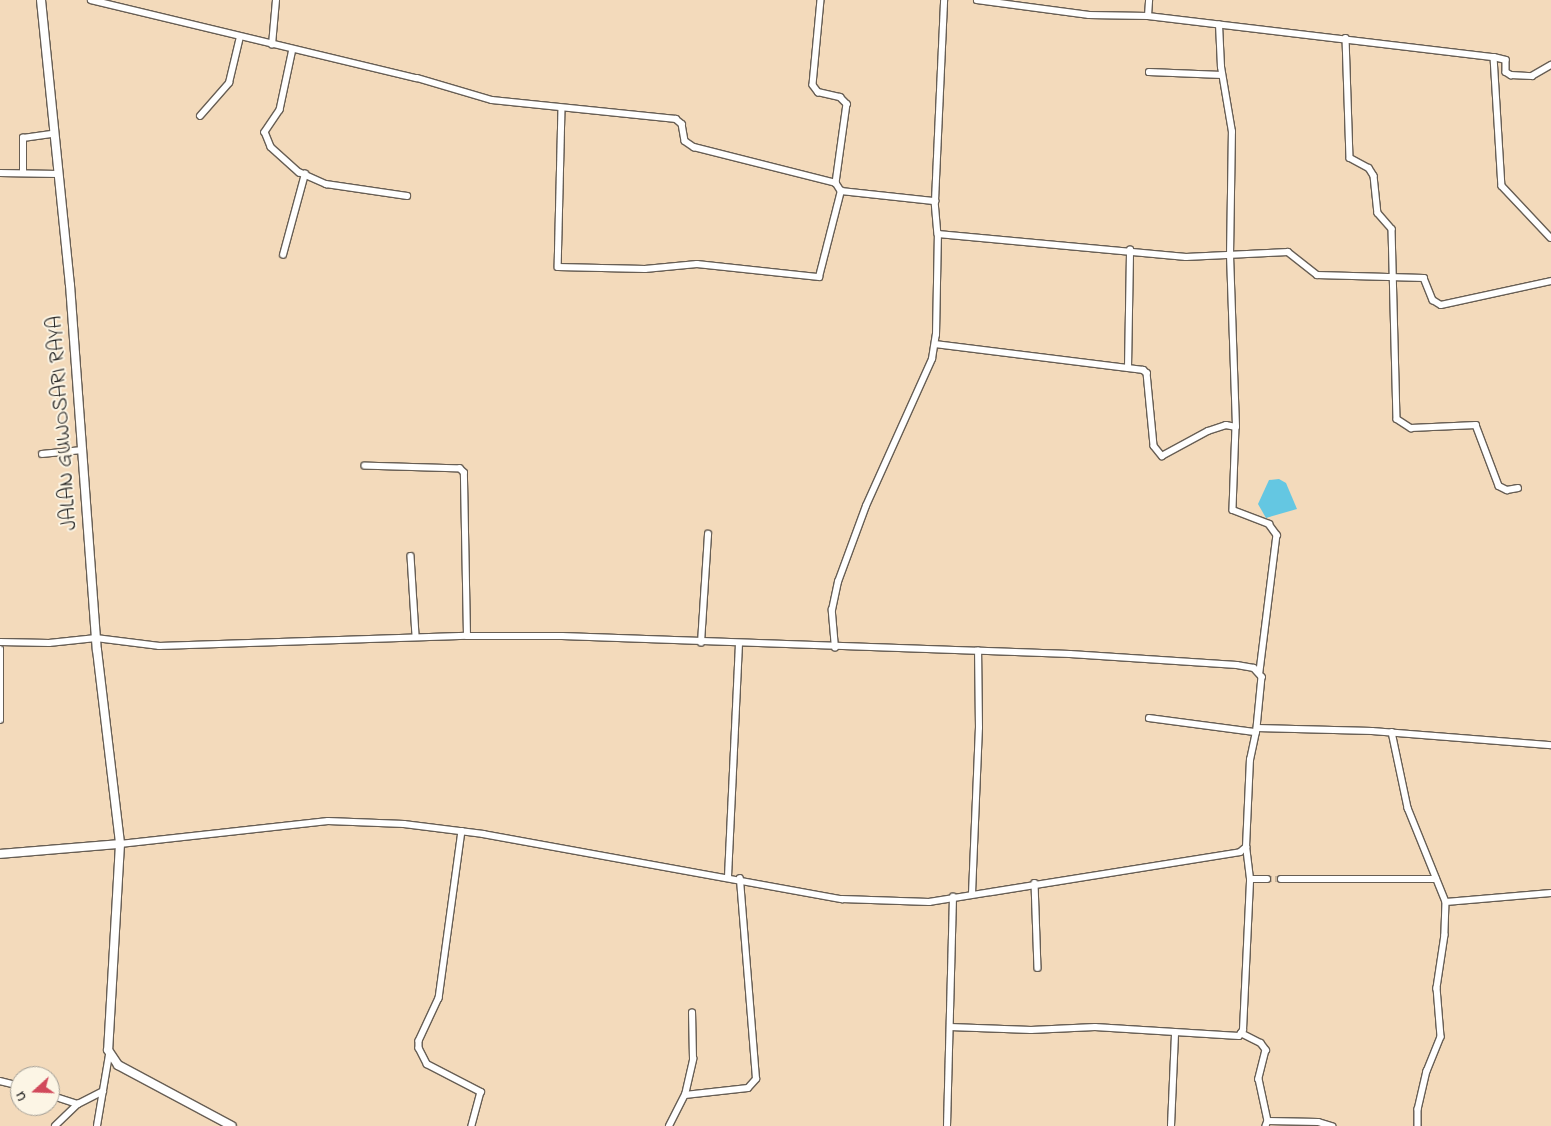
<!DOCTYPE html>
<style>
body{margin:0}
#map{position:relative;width:1551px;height:1126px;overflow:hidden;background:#f3dabb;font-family:"Indie Flower",sans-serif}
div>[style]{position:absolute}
.water>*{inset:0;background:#64c7e2}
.minor-tunnel>*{height:5.5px;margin-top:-2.75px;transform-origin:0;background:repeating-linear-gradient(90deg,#c8b49b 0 5.5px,transparent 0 8.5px)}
.roads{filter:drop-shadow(1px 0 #675e54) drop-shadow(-1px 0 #675e54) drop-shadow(0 1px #675e54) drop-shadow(0 -1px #675e54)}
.minor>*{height:5.5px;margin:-2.75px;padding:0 2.75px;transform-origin:2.75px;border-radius:2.75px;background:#fff}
.tertiary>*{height:8px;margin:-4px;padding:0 4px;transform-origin:4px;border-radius:4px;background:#fff}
span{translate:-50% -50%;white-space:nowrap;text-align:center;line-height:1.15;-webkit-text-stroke:4px #fcf5e5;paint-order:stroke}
.street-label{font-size:21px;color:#1c1c1c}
.north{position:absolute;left:10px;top:1066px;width:50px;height:50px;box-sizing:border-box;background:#fcf5e5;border:1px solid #a29e95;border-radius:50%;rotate:250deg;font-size:14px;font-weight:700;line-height:20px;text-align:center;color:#1c1c1c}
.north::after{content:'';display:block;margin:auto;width:18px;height:22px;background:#d1495b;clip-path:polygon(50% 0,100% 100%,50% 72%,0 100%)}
</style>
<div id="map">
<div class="water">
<div style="clip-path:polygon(1279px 479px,1286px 483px,1297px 509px,1266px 518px,1258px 504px,1269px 480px)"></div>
</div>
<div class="minor-tunnel">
<div style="left:1267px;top:879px;width:14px"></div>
</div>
<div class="roads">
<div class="minor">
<div style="left:91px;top:0;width:335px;rotate:13.5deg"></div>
<div style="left:417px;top:78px;width:78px;rotate:16.3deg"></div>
<div style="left:492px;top:100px;width:185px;rotate:5.9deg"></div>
<div style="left:676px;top:119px;width:8px;rotate:40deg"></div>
<div style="left:682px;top:124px;width:17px;rotate:80deg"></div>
<div style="left:685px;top:141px;width:11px;rotate:34deg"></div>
<div style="left:694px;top:147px;width:146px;rotate:14.2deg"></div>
<div style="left:836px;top:183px;width:9px;rotate:58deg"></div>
<div style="left:841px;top:191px;width:95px;rotate:6.1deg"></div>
<div style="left:935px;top:201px;width:33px;rotate:85deg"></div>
<div style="left:938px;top:234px;width:249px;rotate:5.3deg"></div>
<div style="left:1186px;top:257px;width:102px;rotate:-2.8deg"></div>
<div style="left:1288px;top:252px;width:37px;rotate:38deg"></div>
<div style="left:1317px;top:275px;width:107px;rotate:1.6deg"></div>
<div style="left:1424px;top:278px;width:24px;rotate:68deg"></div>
<div style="left:1433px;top:300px;width:9px;rotate:32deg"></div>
<div style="left:1441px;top:305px;width:113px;rotate:-12.3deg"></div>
<div style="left:821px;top:0;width:85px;rotate:95.4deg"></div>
<div style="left:813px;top:85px;width:9px;rotate:54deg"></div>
<div style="left:818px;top:92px;width:23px;rotate:13deg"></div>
<div style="left:840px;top:97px;width:10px;rotate:45deg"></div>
<div style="left:847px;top:104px;width:80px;rotate:97.9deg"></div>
<div style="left:977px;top:0;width:113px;rotate:7.6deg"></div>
<div style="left:1089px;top:15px;width:59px;rotate:1deg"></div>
<div style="left:1148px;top:16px;width:348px;rotate:6.8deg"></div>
<div style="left:1494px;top:57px;width:129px;rotate:86.5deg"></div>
<div style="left:1502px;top:186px;width:71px;rotate:46.7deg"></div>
<div style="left:1148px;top:16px;width:16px;rotate:-86deg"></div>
<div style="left:1346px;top:38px;width:120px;rotate:88.1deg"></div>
<div style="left:1350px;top:158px;width:21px;rotate:28deg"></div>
<div style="left:1369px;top:168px;width:9px;rotate:58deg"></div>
<div style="left:1374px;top:176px;width:37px;rotate:84deg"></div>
<div style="left:1378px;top:213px;width:21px;rotate:49deg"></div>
<div style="left:1392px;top:229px;width:190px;rotate:88.5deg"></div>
<div style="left:1397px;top:419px;width:17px;rotate:33deg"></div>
<div style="left:1411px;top:428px;width:65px;rotate:-2.6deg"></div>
<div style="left:1476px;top:425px;width:65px;rotate:69.3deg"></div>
<div style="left:1499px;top:486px;width:9px;rotate:27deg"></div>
<div style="left:1507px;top:490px;width:11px;rotate:-10deg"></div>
<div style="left:272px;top:45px;width:45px;rotate:-84.9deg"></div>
<div style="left:293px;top:49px;width:62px;rotate:102deg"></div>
<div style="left:280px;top:110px;width:27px;rotate:124deg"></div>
<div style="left:265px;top:132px;width:16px;rotate:68deg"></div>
<div style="left:271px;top:147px;width:38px;rotate:42deg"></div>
<div style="left:299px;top:172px;width:30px;rotate:24deg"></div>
<div style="left:326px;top:184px;width:82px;rotate:8.4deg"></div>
<div style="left:1494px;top:57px;width:12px;rotate:14deg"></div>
<div style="left:1506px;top:60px;width:12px;rotate:90deg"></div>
<div style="left:1506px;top:72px;width:6px;rotate:31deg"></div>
<div style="left:1511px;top:75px;width:21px;rotate:3deg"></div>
<div style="left:1532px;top:76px;width:22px;rotate:-30deg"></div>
<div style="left:1149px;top:72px;width:73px;rotate:2.4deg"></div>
<div style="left:562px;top:108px;width:159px;rotate:91.4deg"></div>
<div style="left:558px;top:267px;width:87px;rotate:1.3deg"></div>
<div style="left:645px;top:269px;width:52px;rotate:-5.5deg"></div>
<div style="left:697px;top:264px;width:123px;rotate:6.1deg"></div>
<div style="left:819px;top:277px;width:89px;rotate:-75.7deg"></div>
<div style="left:200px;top:116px;width:44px;rotate:-48.7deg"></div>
<div style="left:229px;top:83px;width:47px;rotate:-76.6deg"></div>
<div style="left:23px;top:172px;width:34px;rotate:-90deg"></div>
<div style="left:23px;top:138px;width:30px;rotate:-8deg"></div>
<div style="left:0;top:173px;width:58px;rotate:1deg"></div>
<div style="left:935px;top:201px;width:201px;rotate:-87.4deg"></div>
<div style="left:283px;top:255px;width:84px;rotate:-74.8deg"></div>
<div style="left:935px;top:344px;width:210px;rotate:7.1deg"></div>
<div style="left:1143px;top:370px;width:5px;rotate:37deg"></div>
<div style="left:1147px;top:373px;width:73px;rotate:84.5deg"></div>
<div style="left:1154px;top:446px;width:13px;rotate:51deg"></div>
<div style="left:1162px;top:456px;width:52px;rotate:-28.5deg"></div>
<div style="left:1208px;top:431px;width:19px;rotate:-18deg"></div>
<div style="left:1226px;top:425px;width:10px;rotate:11deg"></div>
<div style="left:1236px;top:427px;width:171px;rotate:-92deg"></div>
<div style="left:1230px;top:256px;width:124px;rotate:-89.1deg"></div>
<div style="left:1232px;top:132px;width:66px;rotate:-99.6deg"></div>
<div style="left:1221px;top:67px;width:42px;rotate:-92.7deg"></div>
<div style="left:1128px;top:368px;width:118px;rotate:-89deg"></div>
<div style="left:1236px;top:427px;width:83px;rotate:92.1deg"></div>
<div style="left:1233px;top:510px;width:39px;rotate:21deg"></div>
<div style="left:1269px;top:524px;width:14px;rotate:54deg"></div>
<div style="left:1277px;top:535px;width:138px;rotate:97.1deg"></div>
<div style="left:42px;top:454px;width:40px;rotate:-5.7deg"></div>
<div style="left:411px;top:556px;width:80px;rotate:86.4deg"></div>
<div style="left:467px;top:636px;width:95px"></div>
<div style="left:562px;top:636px;width:508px;rotate:2.03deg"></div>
<div style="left:1070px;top:654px;width:167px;rotate:3.8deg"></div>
<div style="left:1237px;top:665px;width:17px;rotate:10deg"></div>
<div style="left:1254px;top:668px;width:12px;rotate:48deg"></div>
<div style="left:1262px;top:677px;width:51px;rotate:95.6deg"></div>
<div style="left:0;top:642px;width:49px;rotate:1.2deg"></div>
<div style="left:49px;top:643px;width:47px;rotate:-6.1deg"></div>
<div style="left:96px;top:638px;width:64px;rotate:7.2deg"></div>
<div style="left:159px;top:646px;width:308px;rotate:-1.9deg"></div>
<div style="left:467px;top:636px;width:163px;rotate:-91.1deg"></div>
<div style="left:464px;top:473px;width:6px;rotate:-135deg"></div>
<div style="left:460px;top:469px;width:95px;rotate:-178.2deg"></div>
<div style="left:701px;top:643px;width:109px;rotate:-86.3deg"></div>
<div style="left:835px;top:648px;width:38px;rotate:-95deg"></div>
<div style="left:832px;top:610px;width:29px;rotate:-78deg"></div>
<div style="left:838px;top:582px;width:81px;rotate:-69.8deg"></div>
<div style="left:866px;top:506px;width:161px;rotate:-65.8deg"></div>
<div style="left:932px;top:359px;width:24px;rotate:-81deg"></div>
<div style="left:936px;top:335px;width:101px;rotate:-88.9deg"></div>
<div style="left:0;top:649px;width:71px;rotate:90deg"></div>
<div style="left:1149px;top:718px;width:108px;rotate:7.5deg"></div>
<div style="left:1392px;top:732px;width:78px;rotate:78.1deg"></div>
<div style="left:1408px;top:808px;width:101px;rotate:68deg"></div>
<div style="left:1446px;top:902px;width:33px;rotate:92deg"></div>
<div style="left:1445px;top:935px;width:54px;rotate:98.6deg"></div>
<div style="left:1437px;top:988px;width:49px;rotate:85.3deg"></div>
<div style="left:1441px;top:1037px;width:37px;rotate:112deg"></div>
<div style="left:1427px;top:1071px;width:39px;rotate:103deg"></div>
<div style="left:1418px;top:1109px;width:17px;rotate:90deg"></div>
<div style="left:462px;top:831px;width:169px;rotate:97.8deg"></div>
<div style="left:439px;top:998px;width:47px;rotate:114.9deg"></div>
<div style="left:419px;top:1041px;width:7px;rotate:90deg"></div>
<div style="left:419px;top:1048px;width:18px;rotate:63deg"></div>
<div style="left:427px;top:1064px;width:61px;rotate:27.4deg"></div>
<div style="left:481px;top:1092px;width:35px;rotate:105deg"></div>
<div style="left:120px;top:844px;width:209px;rotate:-6.3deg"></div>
<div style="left:328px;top:821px;width:76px;rotate:2.3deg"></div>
<div style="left:404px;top:824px;width:80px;rotate:7.2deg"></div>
<div style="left:483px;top:834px;width:365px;rotate:10.3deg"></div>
<div style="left:842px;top:899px;width:87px;rotate:2deg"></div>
<div style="left:929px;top:902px;width:315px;rotate:-9.1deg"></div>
<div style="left:1240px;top:852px;width:8px;rotate:-40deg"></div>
<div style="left:1246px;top:847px;width:87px;rotate:-87.4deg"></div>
<div style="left:1250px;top:760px;width:33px;rotate:-78deg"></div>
<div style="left:1257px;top:728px;width:115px;rotate:1.5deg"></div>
<div style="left:1372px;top:731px;width:180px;rotate:4.5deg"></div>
<div style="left:728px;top:877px;width:233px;rotate:-87.3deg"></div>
<div style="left:1250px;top:879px;width:17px"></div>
<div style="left:1281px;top:879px;width:155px"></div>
<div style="left:1035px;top:883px;width:85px;rotate:88deg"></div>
<div style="left:972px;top:894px;width:166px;rotate:-87.6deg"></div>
<div style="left:979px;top:728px;width:77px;rotate:-90.7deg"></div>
<div style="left:1446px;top:902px;width:105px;rotate:-4.9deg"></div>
<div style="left:950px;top:1027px;width:81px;rotate:2.1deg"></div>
<div style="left:1031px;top:1030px;width:64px;rotate:-2.7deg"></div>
<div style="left:1095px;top:1027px;width:144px;rotate:3.6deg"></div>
<div style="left:1239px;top:1036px;width:7px;rotate:-56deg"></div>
<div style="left:1243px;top:1030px;width:151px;rotate:-87.3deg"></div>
<div style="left:1250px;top:879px;width:32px;rotate:-97deg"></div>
<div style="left:1241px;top:1033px;width:22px;rotate:27deg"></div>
<div style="left:1261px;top:1043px;width:9px;rotate:54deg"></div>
<div style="left:1266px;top:1050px;width:30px;rotate:104deg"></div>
<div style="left:1259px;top:1079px;width:43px;rotate:77.9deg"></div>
<div style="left:1268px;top:1121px;width:5px;rotate:112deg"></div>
<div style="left:0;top:1081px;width:21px;rotate:14deg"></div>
<div style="left:50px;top:1095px;width:29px;rotate:18deg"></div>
<div style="left:685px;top:1095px;width:63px;rotate:-6.3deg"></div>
<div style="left:748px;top:1088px;width:12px;rotate:-48deg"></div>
<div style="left:756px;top:1079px;width:201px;rotate:-94.6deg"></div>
<div style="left:1268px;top:1121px;width:50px;rotate:1.1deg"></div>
<div style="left:1318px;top:1122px;width:15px;rotate:16deg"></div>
<div style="left:55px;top:1126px;width:32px;rotate:-44deg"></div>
<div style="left:78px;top:1104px;width:28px;rotate:-27deg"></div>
<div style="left:97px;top:1126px;width:72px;rotate:-80.4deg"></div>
<div style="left:669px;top:1126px;width:35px;rotate:-63deg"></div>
<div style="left:685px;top:1095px;width:37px;rotate:-77deg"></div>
<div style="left:693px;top:1059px;width:46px;rotate:-91.2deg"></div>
<div style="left:947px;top:1126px;width:229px;rotate:-88.5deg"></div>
<div style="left:1171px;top:1126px;width:93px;rotate:-87.5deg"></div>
</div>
<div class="tertiary">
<div style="left:41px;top:0;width:286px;rotate:84.2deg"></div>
<div style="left:70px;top:285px;width:366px;rotate:85.8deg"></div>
<div style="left:97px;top:650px;width:195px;rotate:83.2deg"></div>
<div style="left:120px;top:844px;width:206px;rotate:93.3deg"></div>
<div style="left:108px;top:1050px;width:18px;rotate:56deg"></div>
<div style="left:118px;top:1065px;width:129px;rotate:28.2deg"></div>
<div style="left:0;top:854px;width:120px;rotate:-4.8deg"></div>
</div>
</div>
<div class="street-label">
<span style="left:63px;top:423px;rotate:-94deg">JALAN GUWOSARI RAYA</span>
</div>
<div class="north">U</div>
</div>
